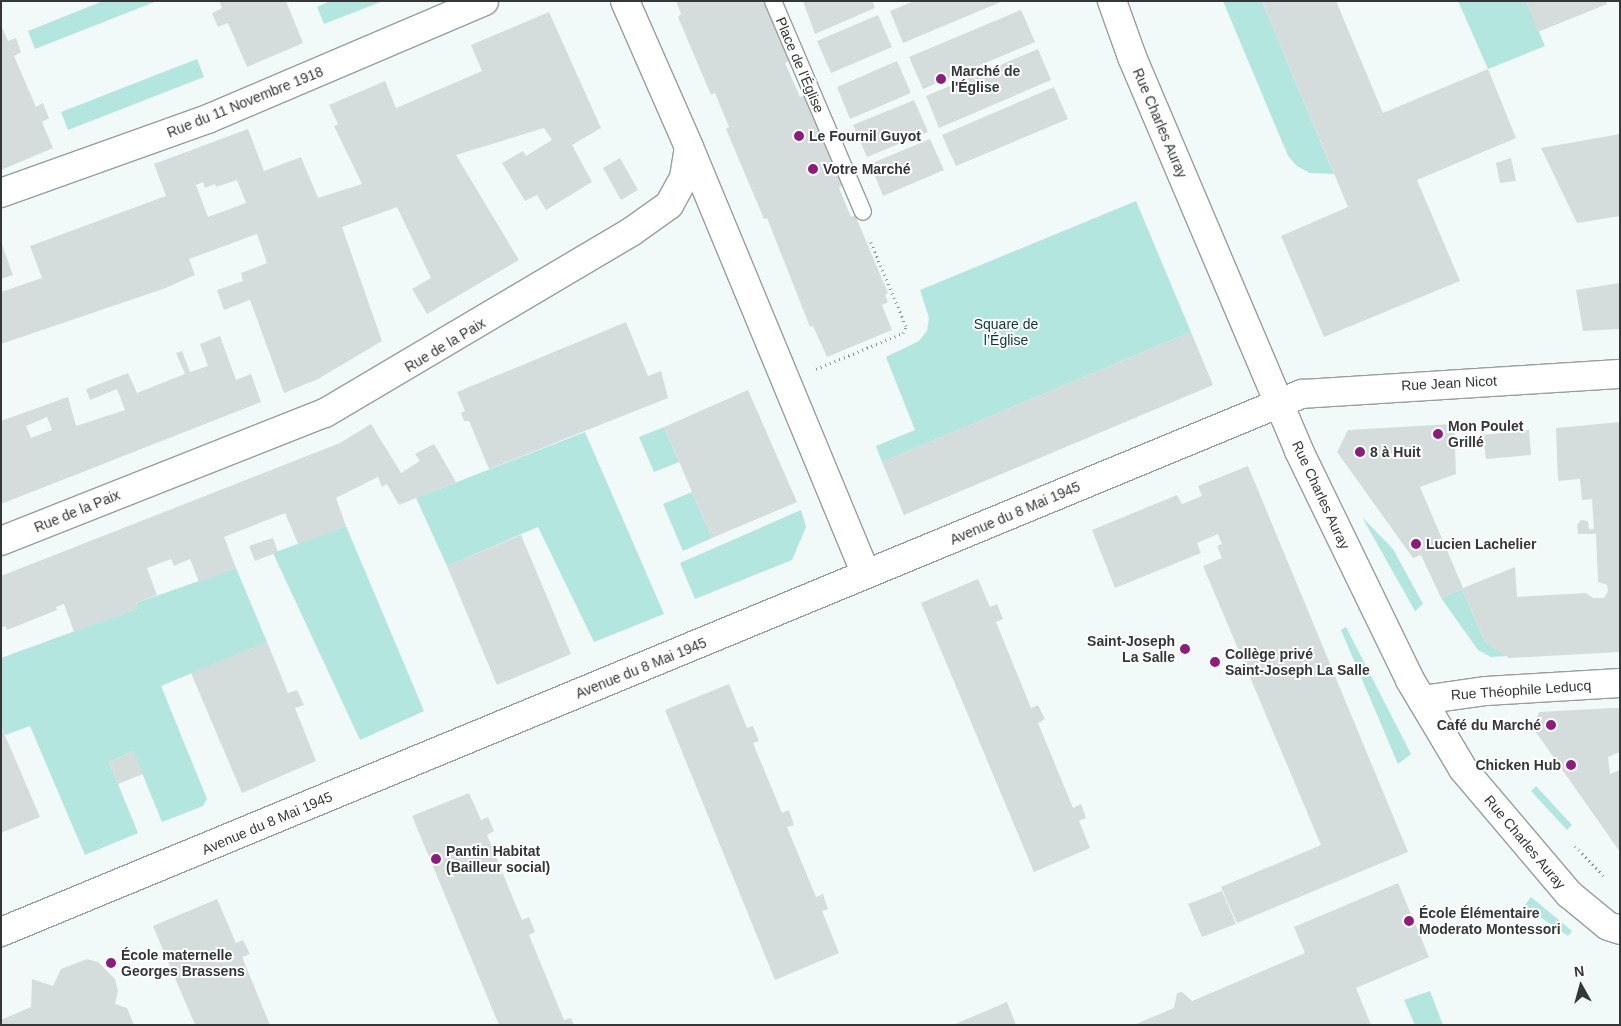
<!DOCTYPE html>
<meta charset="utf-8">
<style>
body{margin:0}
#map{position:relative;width:1621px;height:1026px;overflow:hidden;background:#f1faf9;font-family:Arial,sans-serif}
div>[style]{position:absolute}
.green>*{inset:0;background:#b3e6df}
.building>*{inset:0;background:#d4dddc}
.path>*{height:3px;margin-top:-1.5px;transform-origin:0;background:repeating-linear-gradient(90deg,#898f8e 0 1px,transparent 0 5px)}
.roads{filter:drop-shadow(1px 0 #979f9e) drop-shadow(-1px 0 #979f9e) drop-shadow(0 1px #979f9e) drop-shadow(0 -1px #979f9e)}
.lane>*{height:16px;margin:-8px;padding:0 8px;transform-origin:8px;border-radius:8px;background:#fff}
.street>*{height:28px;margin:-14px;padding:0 14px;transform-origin:14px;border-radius:14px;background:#fff}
.dots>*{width:14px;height:14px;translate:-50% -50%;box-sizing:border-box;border:2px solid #fff;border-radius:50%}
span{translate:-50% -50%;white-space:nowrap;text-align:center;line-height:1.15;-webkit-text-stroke:4px #fff;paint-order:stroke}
.street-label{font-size:14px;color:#343737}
.poi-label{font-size:14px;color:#343737;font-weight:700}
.left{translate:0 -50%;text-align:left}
.right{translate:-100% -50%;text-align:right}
.park-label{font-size:14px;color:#013c37}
.frame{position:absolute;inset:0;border:2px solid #343737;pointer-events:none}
.north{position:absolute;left:1556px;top:961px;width:50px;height:50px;-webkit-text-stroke:4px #fff;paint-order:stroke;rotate:353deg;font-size:14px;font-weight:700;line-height:20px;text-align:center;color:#343737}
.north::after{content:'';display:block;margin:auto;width:18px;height:22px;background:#343737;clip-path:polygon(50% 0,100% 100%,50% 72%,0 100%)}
</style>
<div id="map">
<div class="green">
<div style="clip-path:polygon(103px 1px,157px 1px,35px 49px,28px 31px)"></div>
<div style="clip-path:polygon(330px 1px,383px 1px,324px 24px,317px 7px)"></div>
<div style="clip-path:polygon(1223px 1px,1262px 1px,1334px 174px,1310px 173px,1297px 166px,1288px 156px)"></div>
<div style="clip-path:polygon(1458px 1px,1526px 1px,1545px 46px,1488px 69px)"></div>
<div style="clip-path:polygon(197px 59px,204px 77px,68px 130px,61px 112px)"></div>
<div style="clip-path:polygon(1136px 201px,1191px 332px,882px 462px,876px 446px,915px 430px,886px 357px,919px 341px,927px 331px,929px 318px,920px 290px)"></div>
<div style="clip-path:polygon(664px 427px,679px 462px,654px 472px,639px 437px)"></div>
<div style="clip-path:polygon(585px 432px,664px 614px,594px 642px,538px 527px,447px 566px,416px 498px)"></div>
<div style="clip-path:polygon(692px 492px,712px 538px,683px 551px,663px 504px)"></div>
<div style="clip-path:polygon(801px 510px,806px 527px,792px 560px,695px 599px,680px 563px)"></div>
<div style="clip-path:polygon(1362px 517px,1393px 549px,1423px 604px,1415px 611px)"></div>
<div style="clip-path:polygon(346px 526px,424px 711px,360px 740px,273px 553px)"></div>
<div style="clip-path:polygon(236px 568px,267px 642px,161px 686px,207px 799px,203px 806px,162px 822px,133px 751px,109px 762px,138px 833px,85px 855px,30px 726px,5px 735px,1px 726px,1px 658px,138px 608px,136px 603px)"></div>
<div style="clip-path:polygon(1462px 589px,1485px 642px,1507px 656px,1491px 657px,1478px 650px,1441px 598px)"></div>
<div style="clip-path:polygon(1346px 627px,1411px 754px,1398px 764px,1341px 630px)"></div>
<div style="clip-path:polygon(1536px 786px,1572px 825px,1567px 830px,1531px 791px)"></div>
<div style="clip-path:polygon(1531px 897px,1572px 931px,1568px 936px,1524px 906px)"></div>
<div style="clip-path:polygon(1430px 991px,1443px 1025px,1415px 1025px,1404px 1000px)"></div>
</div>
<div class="building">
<div style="clip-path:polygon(219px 1px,286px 1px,303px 43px,247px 67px,228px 23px,218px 27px,212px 13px,222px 8px)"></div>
<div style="clip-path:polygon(676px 1px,765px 1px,790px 61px,785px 63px,800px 97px,804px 96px,843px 185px,839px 188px,851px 217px,855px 215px,888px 293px,885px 295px,888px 302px,882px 305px,892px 330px,827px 357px,813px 326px,810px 327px,767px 218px,764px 219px,726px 129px,729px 127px,715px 93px,711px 95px,678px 17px,681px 14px)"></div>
<div style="clip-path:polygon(803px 1px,872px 1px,875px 8px,815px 34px)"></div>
<div style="clip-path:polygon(914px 1px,1003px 1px,903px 43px,890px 11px)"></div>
<div style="clip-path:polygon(1262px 1px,1336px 1px,1383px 113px,1488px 69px,1516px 138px,1417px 180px,1460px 281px,1324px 337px,1281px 236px,1348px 207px)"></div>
<div style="clip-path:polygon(1526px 1px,1606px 1px,1607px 4px,1538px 32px)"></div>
<div style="clip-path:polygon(1021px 10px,1035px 42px,923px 89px,909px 57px)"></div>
<div style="clip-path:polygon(evenodd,549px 12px,601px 128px,572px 145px,592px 182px,546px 210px,537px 195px,525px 201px,502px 163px,523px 151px,526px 156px,552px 140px,544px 128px,456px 155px,519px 260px,427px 314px,412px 289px,431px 278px,397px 207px,342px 227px,382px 341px,318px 379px,284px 393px,250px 300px,224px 310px,217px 290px,243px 281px,241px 273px,267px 263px,257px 234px,189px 259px,195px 275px,163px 289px,1px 344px,1px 292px,42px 278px,30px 246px,166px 196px,154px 164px,248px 129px,264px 171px,301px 157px,318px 198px,362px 184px,334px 126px,338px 124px,329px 105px,385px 81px,396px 108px,482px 71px,471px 45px,549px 12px,237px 180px,246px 203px,208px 217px,196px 185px,203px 182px,205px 188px,215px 184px,216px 187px,237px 180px)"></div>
<div style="clip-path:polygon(878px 15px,892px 47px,831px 73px,817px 41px)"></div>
<div style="clip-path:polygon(1px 25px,8px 41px,16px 38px,21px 52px,14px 56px,36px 107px,43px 103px,49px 118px,42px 122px,53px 148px,1px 170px)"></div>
<div style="clip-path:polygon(1038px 49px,1051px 80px,939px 128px,926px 96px)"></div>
<div style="clip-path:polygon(897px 61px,911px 93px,850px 119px,837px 87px)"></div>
<div style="clip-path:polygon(1054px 87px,1068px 119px,956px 166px,942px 135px)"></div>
<div style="clip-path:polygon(914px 100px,928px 132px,867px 157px,853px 125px)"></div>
<div style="clip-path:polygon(1620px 134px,1620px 216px,1577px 223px,1541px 148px)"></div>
<div style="clip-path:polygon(930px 139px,944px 170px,883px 196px,870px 164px)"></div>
<div style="clip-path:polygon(620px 158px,638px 190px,621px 200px,603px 168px)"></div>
<div style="clip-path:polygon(1511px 158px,1516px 181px,1500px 183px,1496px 163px)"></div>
<div style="clip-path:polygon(1px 242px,13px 275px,1px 279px)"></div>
<div style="clip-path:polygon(1620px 283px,1620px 329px,1583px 331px,1576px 290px)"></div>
<div style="clip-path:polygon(626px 322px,648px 376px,661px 371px,668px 398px,489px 469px,469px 421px,464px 421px,461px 413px,465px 411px,457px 392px)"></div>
<div style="clip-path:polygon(1191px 332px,1213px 385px,904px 515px,882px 462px)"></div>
<div style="clip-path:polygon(evenodd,220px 336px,236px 380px,251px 374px,261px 402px,1px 504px,1px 421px,68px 397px,76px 426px,125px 410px,117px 389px,90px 400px,86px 389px,128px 373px,137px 393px,185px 374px,176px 353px,182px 351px,190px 372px,208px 366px,200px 344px,220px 336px,47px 417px,52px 430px,31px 438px,26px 426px,47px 417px)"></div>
<div style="clip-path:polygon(748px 390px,797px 502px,712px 538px,664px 427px)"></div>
<div style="clip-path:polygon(1620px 422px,1620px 652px,1509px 658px,1485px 642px,1462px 589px,1441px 598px,1421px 555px,1413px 558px,1337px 452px,1348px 430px,1454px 424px,1456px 474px,1420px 487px,1463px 588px,1515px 567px,1517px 597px,1586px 593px,1593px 598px,1604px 598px,1608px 591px,1607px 585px,1598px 582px,1596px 534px,1578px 534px,1577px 525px,1581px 520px,1588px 521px,1589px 529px,1594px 529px,1592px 499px,1582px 500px,1580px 479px,1558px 481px,1556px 428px)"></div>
<div style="clip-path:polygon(371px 424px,401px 473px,420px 461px,415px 454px,434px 444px,456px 482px,399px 505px,387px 484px,382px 487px,378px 477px,336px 498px,346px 526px,298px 544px,285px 513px,224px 537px,236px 568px,199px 582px,190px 559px,174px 566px,171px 559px,147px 568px,157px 595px,136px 603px,138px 608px,74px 632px,64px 604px,56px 607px,57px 610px,7px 630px,5px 626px,1px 628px,1px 576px,340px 443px)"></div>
<div style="clip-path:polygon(1529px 430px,1531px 455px,1486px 459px,1483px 435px)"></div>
<div style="clip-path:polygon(1248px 466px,1408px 852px,1237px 923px,1221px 887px,1321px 845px,1203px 566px,1222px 558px,1217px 546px,1222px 544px,1218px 534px,1197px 543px,1201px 553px,1115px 588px,1092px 530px,1177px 495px,1182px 504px,1202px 496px,1198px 486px)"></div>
<div style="clip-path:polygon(521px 535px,571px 654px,497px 685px,447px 566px)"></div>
<div style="clip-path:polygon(273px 538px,278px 552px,255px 561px,249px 546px)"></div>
<div style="clip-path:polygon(978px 579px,990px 607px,997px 604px,1003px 619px,996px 622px,1031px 708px,1038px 705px,1045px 719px,1038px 723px,1073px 808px,1081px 804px,1086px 818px,1079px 821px,1090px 848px,1034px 872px,921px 603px)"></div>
<div style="clip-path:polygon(267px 642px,288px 693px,297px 690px,304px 705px,295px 708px,316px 761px,242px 793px,191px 673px)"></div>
<div style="clip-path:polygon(729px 684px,747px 728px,753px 726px,759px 741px,753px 743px,782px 813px,789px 810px,794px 825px,787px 827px,816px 897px,823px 894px,828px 909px,822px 911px,839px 953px,775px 980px,665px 710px)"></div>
<div style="clip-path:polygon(1610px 708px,1620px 708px,1620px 752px,1608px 757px,1610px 774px,1620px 770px,1620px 852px,1533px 728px,1539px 712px)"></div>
<div style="clip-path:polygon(1px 726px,40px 817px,1px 833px)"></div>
<div style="clip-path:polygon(133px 751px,143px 774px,118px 784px,109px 762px)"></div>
<div style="clip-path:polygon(469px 793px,481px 820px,488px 817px,494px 831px,487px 835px,522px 920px,529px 917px,535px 932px,529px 935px,564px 1020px,571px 1018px,574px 1025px,499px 1025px,412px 816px)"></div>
<div style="clip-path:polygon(1398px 883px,1429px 957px,1356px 988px,1371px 1025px,1134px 1025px,1174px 1008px,1177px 993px,1182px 992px,1192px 1001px,1305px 953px,1294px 927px)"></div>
<div style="clip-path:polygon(1222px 891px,1236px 924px,1202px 937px,1188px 904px)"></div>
<div style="clip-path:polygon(217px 899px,236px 943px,243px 940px,250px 954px,242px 957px,270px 1025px,195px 1025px,153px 926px)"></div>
<div style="clip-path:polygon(87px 959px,98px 962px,115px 979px,118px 991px,115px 1004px,127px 1008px,134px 1025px,1px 1025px,1px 1020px,31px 1007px,32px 979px,53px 986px,61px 969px)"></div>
<div style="clip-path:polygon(1007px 1002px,1016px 1025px,953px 1025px)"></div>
</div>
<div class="path">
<div style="left:816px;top:369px;width:94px;rotate:-22.5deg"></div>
<div style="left:903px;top:333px;width:8px;rotate:-67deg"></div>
<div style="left:906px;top:326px;width:95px;rotate:-112.8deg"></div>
<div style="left:1575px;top:846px;width:42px;rotate:46deg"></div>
</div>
<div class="roads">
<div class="lane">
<div style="left:773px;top:1px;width:229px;rotate:66.9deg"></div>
</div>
<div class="street">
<div style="left:1112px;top:1px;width:59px;rotate:70.3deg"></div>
<div style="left:1132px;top:57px;width:428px;rotate:67deg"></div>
<div style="left:1299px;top:451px;width:254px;rotate:64.1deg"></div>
<div style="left:1410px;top:680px;width:104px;rotate:59.2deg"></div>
<div style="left:1463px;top:769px;width:164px;rotate:49.7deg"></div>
<div style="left:1569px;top:894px;width:50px;rotate:39.4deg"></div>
<div style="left:1608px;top:926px;width:13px;rotate:18deg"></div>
<div style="left:689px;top:147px;width:462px;rotate:67.5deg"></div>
<div style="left:1px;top:193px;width:220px;rotate:-19.7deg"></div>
<div style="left:208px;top:119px;width:300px;rotate:-23.1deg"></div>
<div style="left:1px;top:541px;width:348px;rotate:-21.6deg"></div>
<div style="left:325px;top:413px;width:356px;rotate:-30.6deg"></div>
<div style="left:631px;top:232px;width:47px;rotate:-35.4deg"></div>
<div style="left:669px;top:205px;width:31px;rotate:-61deg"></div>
<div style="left:684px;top:178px;width:31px;rotate:-81deg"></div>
<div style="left:689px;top:147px;width:159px;rotate:-113.7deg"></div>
<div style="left:1422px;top:700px;width:65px;rotate:-8deg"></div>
<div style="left:1486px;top:691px;width:134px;rotate:-3.4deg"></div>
<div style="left:1px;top:932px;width:1408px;rotate:-22.47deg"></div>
<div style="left:1302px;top:394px;width:319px;rotate:-3.6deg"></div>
</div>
</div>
<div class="dots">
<div style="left:941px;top:79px;background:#8f1b7c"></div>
<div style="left:799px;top:136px;background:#8f1b7c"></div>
<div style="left:813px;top:169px;background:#8f1b7c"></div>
<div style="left:1438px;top:434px;background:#8f1b7c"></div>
<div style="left:1360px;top:452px;background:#8f1b7c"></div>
<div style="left:1416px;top:544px;background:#8f1b7c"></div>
<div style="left:1185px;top:649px;background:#8f1b7c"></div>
<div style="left:1215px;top:662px;background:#8f1b7c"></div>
<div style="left:1551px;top:725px;background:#8f1b7c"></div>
<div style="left:1571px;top:765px;background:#8f1b7c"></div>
<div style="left:436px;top:859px;background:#8f1b7c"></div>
<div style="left:1409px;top:921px;background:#8f1b7c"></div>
<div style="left:111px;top:963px;background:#8f1b7c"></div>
</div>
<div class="street-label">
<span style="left:800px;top:65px;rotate:67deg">Place de l'Église</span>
<span style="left:245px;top:102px;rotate:-22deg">Rue du 11 Novembre 1918</span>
<span style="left:1160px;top:123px;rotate:67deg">Rue Charles Auray</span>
<span style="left:445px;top:345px;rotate:-31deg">Rue de la Paix</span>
<span style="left:1449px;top:383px;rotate:-3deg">Rue Jean Nicot</span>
<span style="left:1321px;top:495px;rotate:65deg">Rue Charles Auray</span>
<span style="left:77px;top:511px;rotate:-22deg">Rue de la Paix</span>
<span style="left:1015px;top:513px;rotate:-23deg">Avenue du 8 Mai 1945</span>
<span style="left:641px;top:668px;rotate:-22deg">Avenue du 8 Mai 1945</span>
<span style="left:1521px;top:690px;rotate:-4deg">Rue Théophile Leducq</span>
<span style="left:267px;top:823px;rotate:-23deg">Avenue du 8 Mai 1945</span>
<span style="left:1525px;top:842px;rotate:50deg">Rue Charles Auray</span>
</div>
<div class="poi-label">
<span class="left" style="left:951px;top:79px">Marché de<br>l'Église</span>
<span class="left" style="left:809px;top:136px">Le Fournil Guyot</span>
<span class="left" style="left:823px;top:169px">Votre Marché</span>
<span class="left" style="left:1448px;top:434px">Mon Poulet<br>Grillé</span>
<span class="left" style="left:1370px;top:452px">8 à Huit</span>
<span class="left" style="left:1426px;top:544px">Lucien Lachelier</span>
<span class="right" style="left:1175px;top:649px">Saint-Joseph<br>La Salle</span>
<span class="left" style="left:1225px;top:662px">Collège privé<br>Saint-Joseph La Salle</span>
<span class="right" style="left:1541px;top:725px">Café du Marché</span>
<span class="right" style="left:1561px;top:765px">Chicken Hub</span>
<span class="left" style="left:446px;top:859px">Pantin Habitat<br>(Bailleur social)</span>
<span class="left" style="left:1419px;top:921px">École Élémentaire<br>Moderato Montessori</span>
<span class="left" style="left:121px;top:963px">École maternelle<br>Georges Brassens</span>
</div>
<div class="park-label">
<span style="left:1006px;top:332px">Square de<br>l’Église</span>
</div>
<div class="frame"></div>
<div class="north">N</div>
</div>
